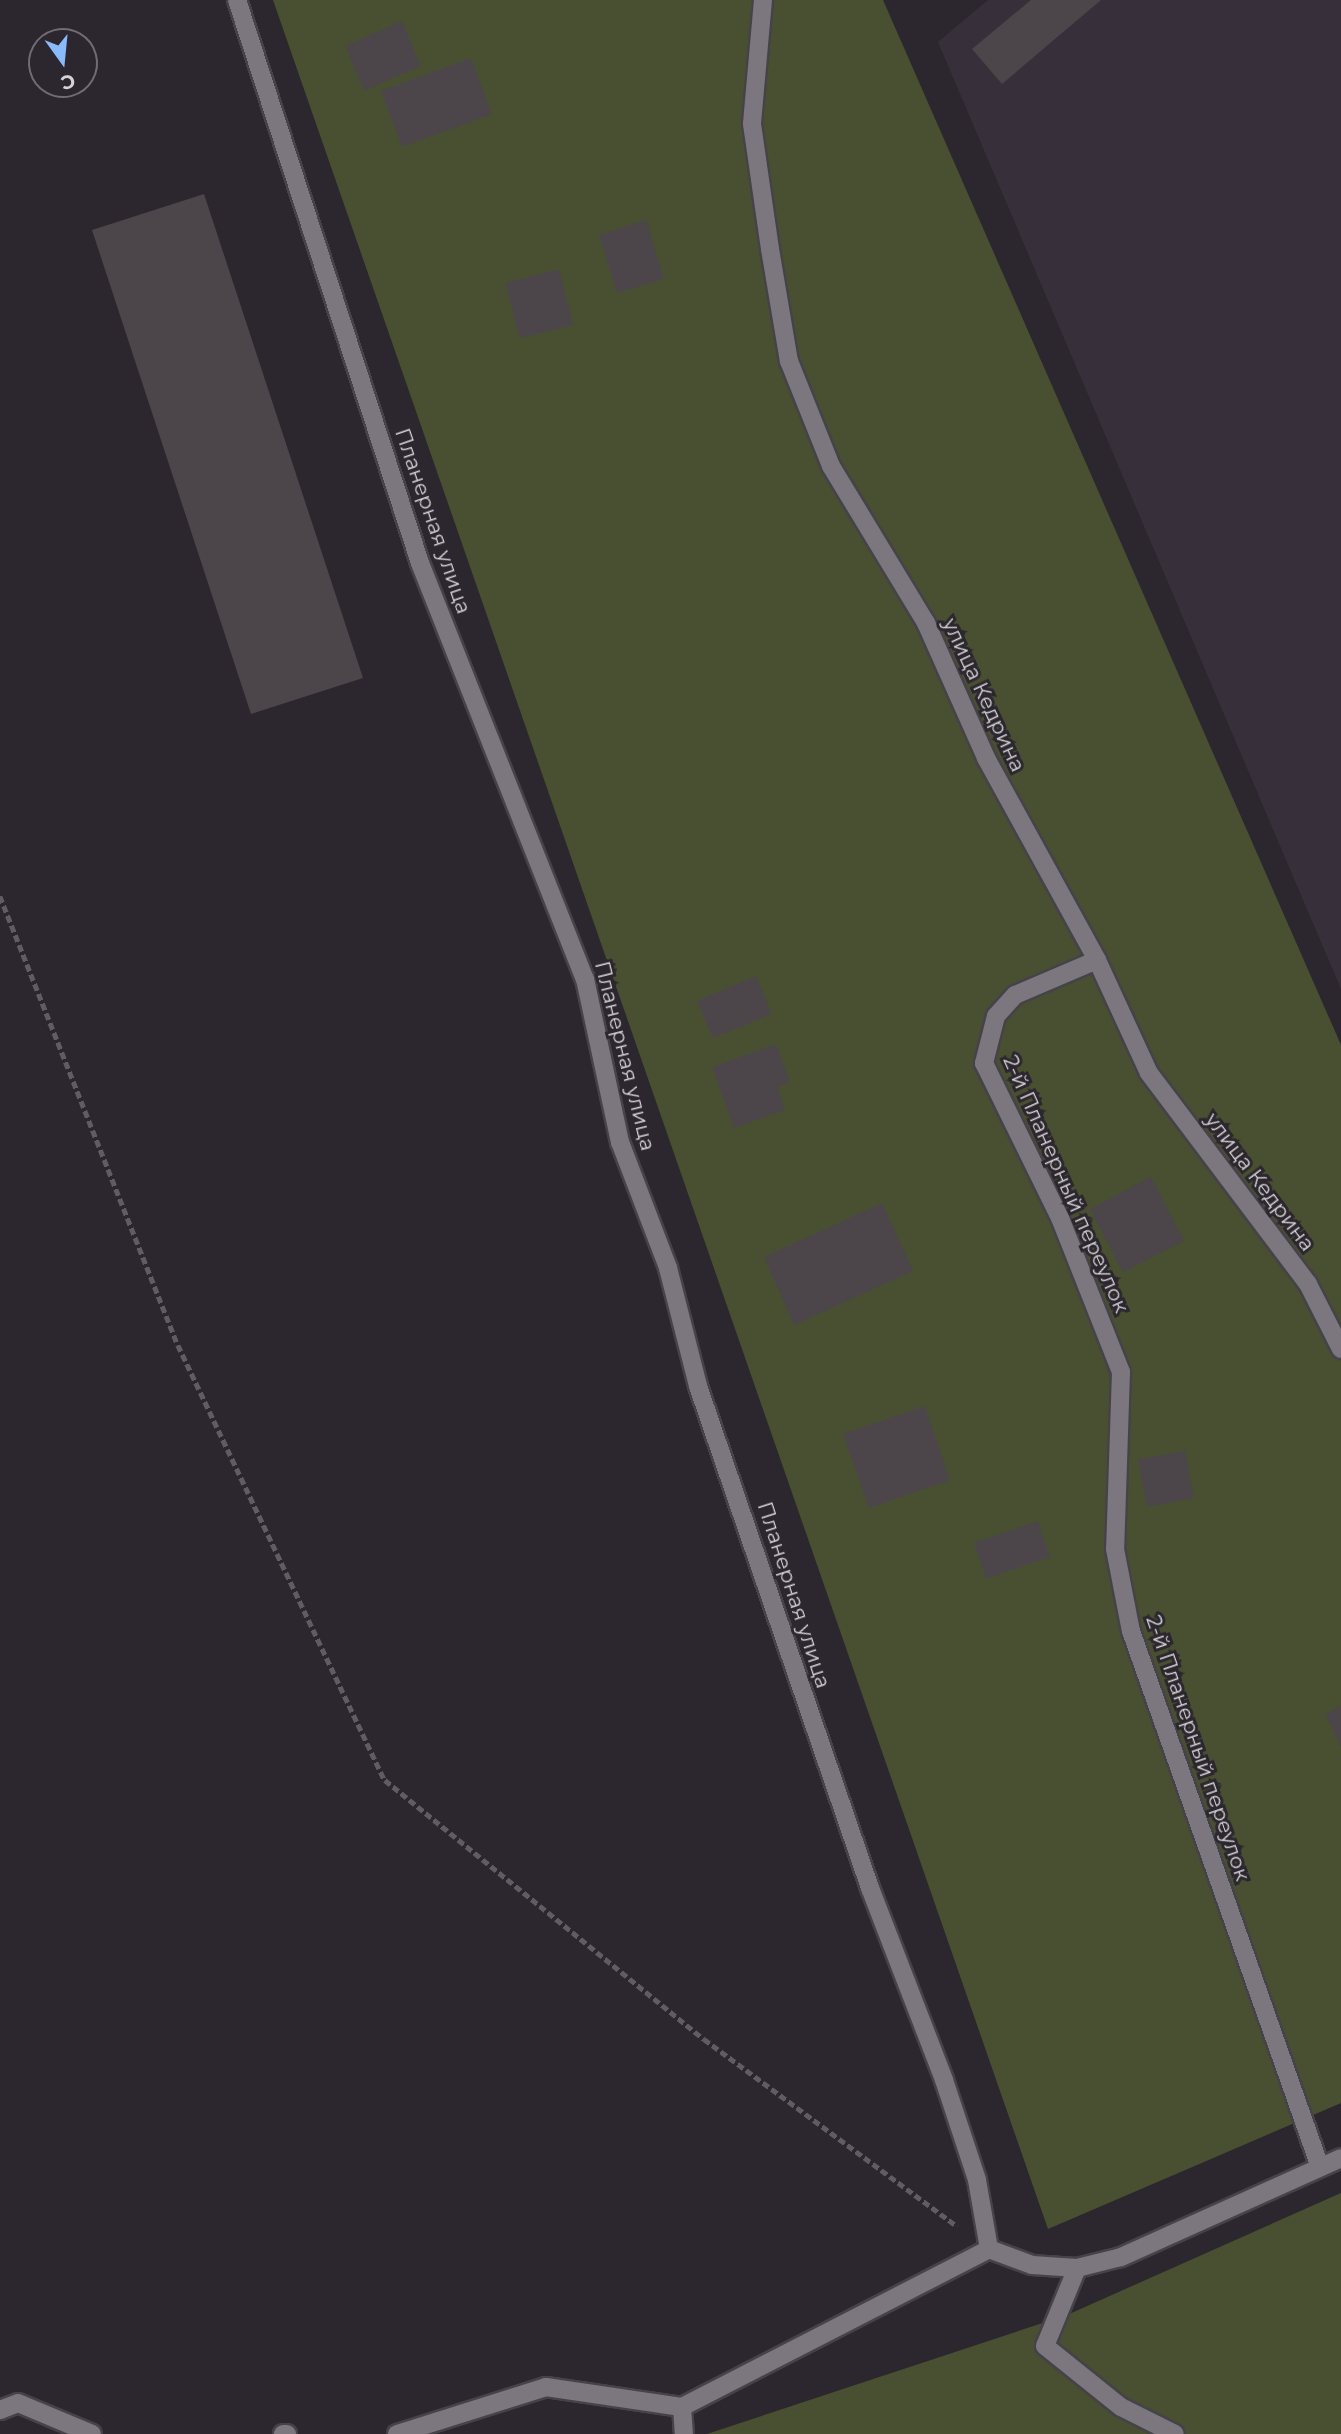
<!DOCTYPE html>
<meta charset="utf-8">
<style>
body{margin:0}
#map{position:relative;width:1341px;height:2434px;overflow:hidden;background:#2c272e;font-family:Montserrat,sans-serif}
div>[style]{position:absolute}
.built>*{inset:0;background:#37303b}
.green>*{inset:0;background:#495031}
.building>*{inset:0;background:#4c464b}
.path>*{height:4.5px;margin-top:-2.25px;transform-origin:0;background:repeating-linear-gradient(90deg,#615c62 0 7px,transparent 0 10.5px)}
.roads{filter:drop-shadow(2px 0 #464348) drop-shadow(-2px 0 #464348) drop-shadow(0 2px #464348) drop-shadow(0 -2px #464348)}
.minor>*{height:18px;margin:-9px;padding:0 9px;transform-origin:9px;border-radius:9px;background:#7c777e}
span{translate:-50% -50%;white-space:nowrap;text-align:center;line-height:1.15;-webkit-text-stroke:6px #2c272e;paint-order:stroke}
.street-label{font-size:21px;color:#d6d3d7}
.north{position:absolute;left:28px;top:28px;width:70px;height:70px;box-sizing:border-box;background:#2c272e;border:2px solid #706c72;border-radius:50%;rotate:165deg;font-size:19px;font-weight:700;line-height:28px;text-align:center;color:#d6d3d7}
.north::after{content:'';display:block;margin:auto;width:24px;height:32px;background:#89bafc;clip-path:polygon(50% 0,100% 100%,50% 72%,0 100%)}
</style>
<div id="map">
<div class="built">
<div style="clip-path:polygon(988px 0,1341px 0,1341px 989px,938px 42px)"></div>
</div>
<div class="green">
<div style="clip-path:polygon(273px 0,883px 0,1341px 1045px,1341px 2103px,1048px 2229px)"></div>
<div style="clip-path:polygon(1341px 2193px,1341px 2434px,707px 2434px,1067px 2315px)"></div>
</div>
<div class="building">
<div style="clip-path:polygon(1031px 0,1101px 0,1002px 84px,972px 49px)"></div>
<div style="clip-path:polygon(402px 21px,421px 66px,364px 91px,345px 46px)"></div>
<div style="clip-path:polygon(471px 58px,492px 114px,402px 147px,381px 91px)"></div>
<div style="clip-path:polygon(204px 194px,363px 678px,251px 714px,92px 230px)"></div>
<div style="clip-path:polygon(646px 220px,664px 279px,617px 293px,599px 235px)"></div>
<div style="clip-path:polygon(559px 269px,573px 325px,520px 338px,505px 283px)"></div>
<div style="clip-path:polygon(756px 976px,772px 1014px,713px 1038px,697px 1001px)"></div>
<div style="clip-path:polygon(776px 1044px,790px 1082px,777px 1087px,785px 1110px,734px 1128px,712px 1067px)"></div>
<div style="clip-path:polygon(1151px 1177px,1184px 1241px,1123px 1272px,1090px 1209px)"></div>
<div style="clip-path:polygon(882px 1203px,913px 1271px,794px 1325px,764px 1257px)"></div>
<div style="clip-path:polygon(925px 1406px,950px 1480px,869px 1508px,843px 1434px)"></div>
<div style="clip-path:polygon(1185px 1451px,1194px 1498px,1147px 1507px,1138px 1459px)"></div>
<div style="clip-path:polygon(1038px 1521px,1050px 1557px,986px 1579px,974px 1543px)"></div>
<div style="clip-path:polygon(1341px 1706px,1341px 1747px,1326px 1714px)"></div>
</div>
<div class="path">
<div style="left:0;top:896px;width:483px;rotate:68.4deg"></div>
<div style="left:178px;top:1345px;width:482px;rotate:64.6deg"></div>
<div style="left:385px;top:1780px;width:411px;rotate:39.1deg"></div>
<div style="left:704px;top:2039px;width:315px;rotate:36.5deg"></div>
</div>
<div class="roads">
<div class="minor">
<div style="left:237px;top:0;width:592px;rotate:71.99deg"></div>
<div style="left:420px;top:563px;width:448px;rotate:68.4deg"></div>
<div style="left:585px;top:979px;width:167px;rotate:77.9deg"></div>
<div style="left:620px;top:1142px;width:135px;rotate:69.1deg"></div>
<div style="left:668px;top:1268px;width:122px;rotate:75.7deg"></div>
<div style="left:698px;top:1386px;width:531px;rotate:71.09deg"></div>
<div style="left:870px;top:1888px;width:206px;rotate:68.9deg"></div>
<div style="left:944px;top:2080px;width:105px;rotate:71.7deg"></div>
<div style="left:977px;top:2180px;width:70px;rotate:80.1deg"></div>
<div style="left:763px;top:0;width:124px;rotate:95.1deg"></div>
<div style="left:752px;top:124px;width:126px;rotate:81.8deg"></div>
<div style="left:770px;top:249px;width:114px;rotate:80.4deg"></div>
<div style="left:789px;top:361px;width:113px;rotate:68.2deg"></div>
<div style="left:831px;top:466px;width:184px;rotate:58.8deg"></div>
<div style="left:926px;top:623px;width:148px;rotate:66deg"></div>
<div style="left:986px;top:758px;width:230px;rotate:61.2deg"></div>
<div style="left:1097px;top:960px;width:124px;rotate:65.3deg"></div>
<div style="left:1149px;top:1073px;width:264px;rotate:53deg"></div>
<div style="left:1308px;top:1284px;width:73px;rotate:63.1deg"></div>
<div style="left:1097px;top:960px;width:89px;rotate:156.9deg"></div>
<div style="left:1015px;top:995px;width:28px;rotate:132deg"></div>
<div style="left:996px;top:1016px;width:49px;rotate:104.3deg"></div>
<div style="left:984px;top:1063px;width:173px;rotate:63.9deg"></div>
<div style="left:1060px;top:1218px;width:166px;rotate:68.4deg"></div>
<div style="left:1121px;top:1372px;width:177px;rotate:91.9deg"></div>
<div style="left:1115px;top:1549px;width:84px;rotate:79deg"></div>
<div style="left:1131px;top:1631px;width:568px;rotate:70.58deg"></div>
<div style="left:1077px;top:2268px;width:84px;rotate:112.3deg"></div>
<div style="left:1045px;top:2346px;width:97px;rotate:38.8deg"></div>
<div style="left:1121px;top:2407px;width:60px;rotate:26.6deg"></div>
<div style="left:682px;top:2407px;width:27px;rotate:86deg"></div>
<div style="left:0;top:2410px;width:19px;rotate:-21deg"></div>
<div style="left:18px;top:2403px;width:80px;rotate:22.7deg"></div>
<div style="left:283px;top:2434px;width:4px"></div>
<div style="left:397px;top:2434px;width:156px;rotate:-17.5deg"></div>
<div style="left:546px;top:2387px;width:137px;rotate:8.4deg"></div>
<div style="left:682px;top:2407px;width:345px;rotate:-27.2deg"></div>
<div style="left:989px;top:2249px;width:46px;rotate:20.4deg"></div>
<div style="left:1032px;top:2265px;width:45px;rotate:3.8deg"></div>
<div style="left:1077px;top:2268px;width:45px;rotate:-14deg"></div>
<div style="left:1121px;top:2257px;width:241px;rotate:-24.2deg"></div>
</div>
</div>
<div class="street-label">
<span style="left:433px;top:521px;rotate:71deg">Планерная улица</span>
<span style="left:984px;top:695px;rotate:65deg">улица Кедрина</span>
<span style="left:625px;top:1056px;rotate:76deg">Планерная улица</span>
<span style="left:1260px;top:1182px;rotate:53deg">улица Кедрина</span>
<span style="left:1066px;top:1184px;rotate:66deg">2-й Планерный переулок</span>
<span style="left:794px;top:1595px;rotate:72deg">Планерная улица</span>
<span style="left:1198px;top:1748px;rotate:71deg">2-й Планерный переулок</span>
</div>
<div class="north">С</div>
</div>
